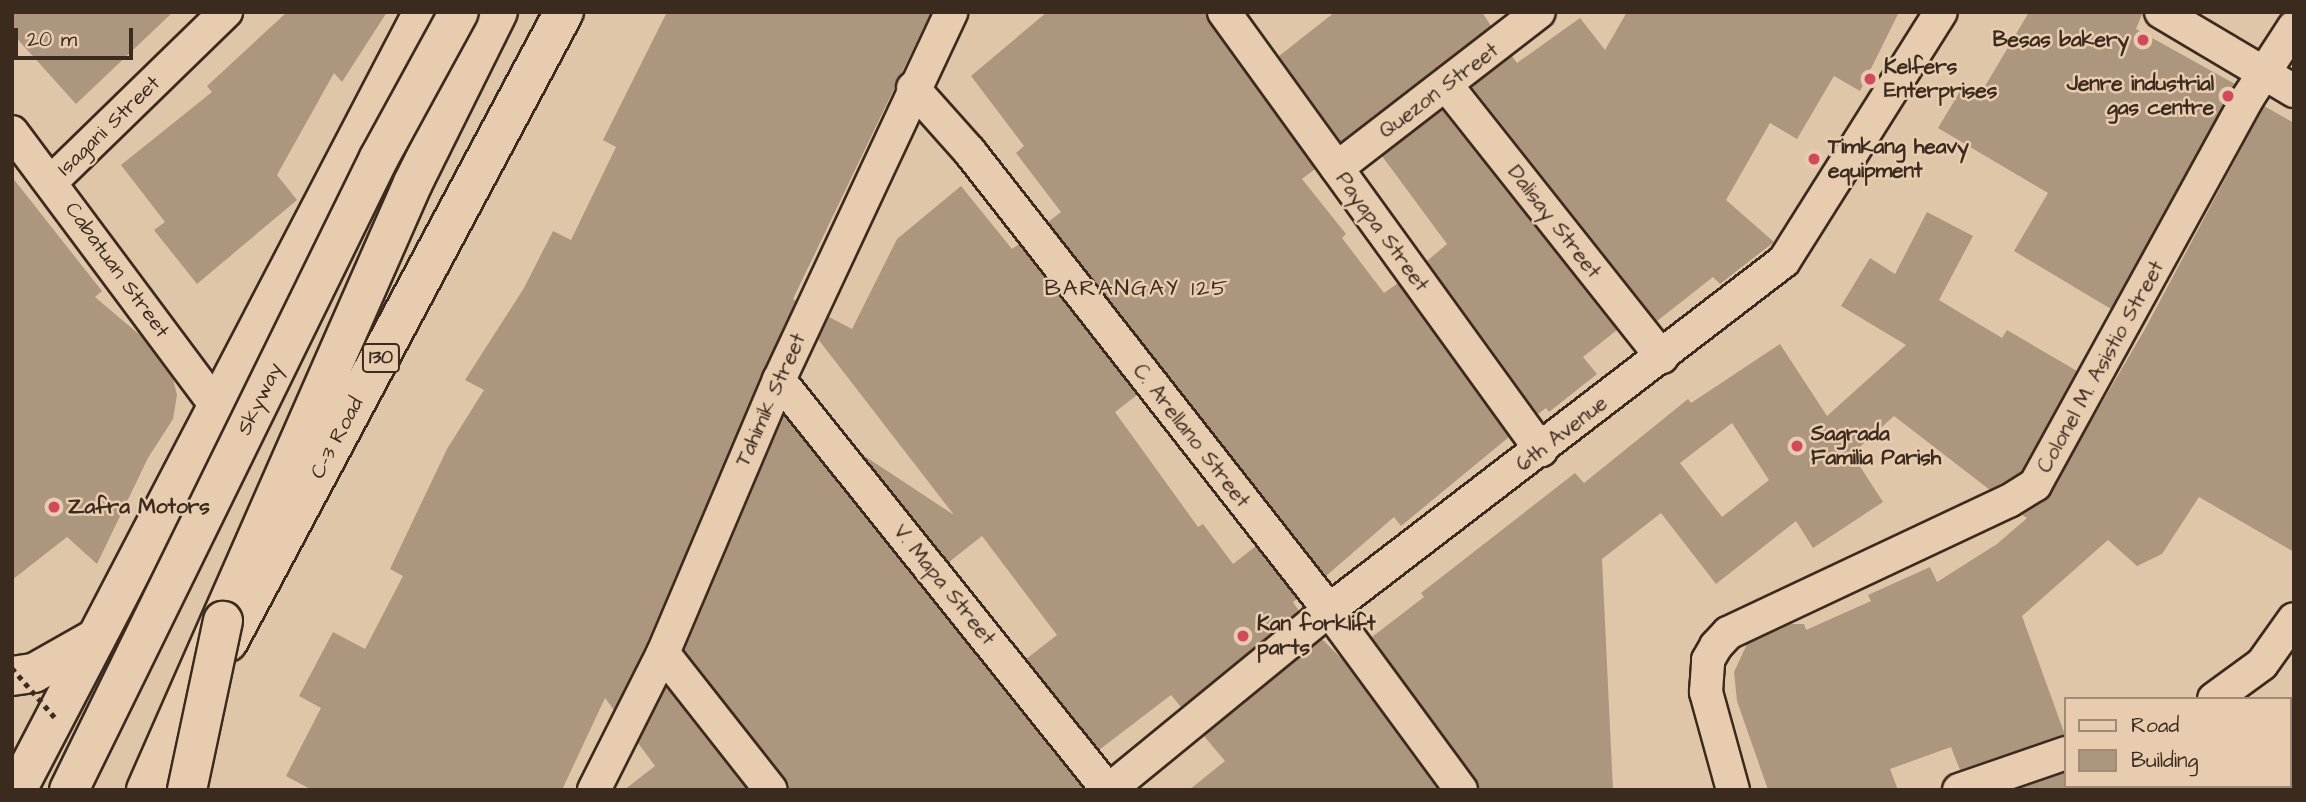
<!DOCTYPE html>
<style>
body{margin:0}
#map{position:relative;width:2306px;height:802px;overflow:hidden;background:#e0c6a9;font-family:"Architects Daughter",sans-serif}
div>[style]{position:absolute}
.building>*{inset:0;background:#ad967e}
.roads{filter:drop-shadow(2px 0 #3b2a1e) drop-shadow(-2px 0 #3b2a1e) drop-shadow(0 2px #3b2a1e) drop-shadow(0 -2px #3b2a1e)}
.street>*{height:32px;margin:-16px;padding:0 16px;transform-origin:16px;border-radius:16px;background:#e7ccaf}
.primary>*{height:38px;margin:-19px;padding:0 19px;transform-origin:19px;border-radius:19px;background:#e7ccaf}
.highway>*{height:38px;margin:-19px;padding:0 19px;transform-origin:19px;border-radius:19px;background:#e7ccaf}
.path-bridge>*{height:4.5px;margin-top:-2.25px;transform-origin:0;background:repeating-linear-gradient(90deg,#3b2a1e 0 5px,transparent 0 10px)}
.bridges{filter:drop-shadow(2px 0 #3b2a1e) drop-shadow(-2px 0 #3b2a1e) drop-shadow(0 2px #3b2a1e) drop-shadow(0 -2px #3b2a1e)}
.highway-bridge>*{height:38px;margin:-19px;padding:0 19px;transform-origin:19px;border-radius:19px;background:#e7ccaf}
.dots>*{width:19px;height:19px;translate:-50% -50%;box-sizing:border-box;border:4px solid #e7ccaf;border-radius:50%}
span{translate:-50% -50%;white-space:nowrap;text-align:center;line-height:1.15;-webkit-text-stroke:5px #e7ccaf;paint-order:stroke}
.shield-label span{padding:2px 5px;background:#e7ccaf;border:2px solid;border-radius:5px;-webkit-text-stroke-width:0}
.shield-label{font-size:19px;color:#3b2a1e;font-weight:700}
.poi-label{font-size:21px;color:#3b2a1e;font-weight:700}
.right{translate:-100% -50%;text-align:right}
.left{translate:0 -50%;text-align:left}
.street-label{font-size:21px;color:#3b2a1e}
.neighbourhood-label{font-size:23px;color:#3b2a1e;letter-spacing:2px}
.frame{position:absolute;inset:0;border:14px solid #3b2a1e;pointer-events:none}
.legend{position:absolute;left:2064px;top:697px;width:228px;height:91px;box-sizing:border-box;background:#e7ccaf;border:2px solid #a28b75;margin:0;padding:9px 12px;list-style:none;font-size:21px;color:#3b2a1e}
.legend li{display:flex;align-items:center;gap:14px;height:35px}
.legend b{width:35px;border:2px solid #a28b75}
.scale{position:absolute;left:14px;top:28px;width:119px;height:32px;box-sizing:border-box;border:4px solid #3b2a1e;border-top:0;padding-left:9px;font-size:21px;line-height:24px;white-space:nowrap;color:#3b2a1e;-webkit-text-stroke:5px #e7ccaf;paint-order:stroke}
</style>
<div id="map">
<div class="building">
<div style="clip-path:polygon(12px 12px,173px 12px,76px 104px,12px 33px)"></div>
<div style="clip-path:polygon(287px 12px,387px 12px,342px 82px,334px 73px,277px 175px,297px 200px,197px 284px,154px 230px,165px 222px,121px 165px,212px 92px,207px 86px)"></div>
<div style="clip-path:polygon(667px 12px,931px 12px,793px 299px,796px 301px,646px 645px,614px 710px,605px 698px,562px 790px,312px 790px,286px 776px,321px 708px,299px 696px,333px 632px,365px 649px,403px 576px,390px 569px,447px 449px,484px 390px,465px 380px,524px 288px,553px 231px,571px 240px,616px 147px,603px 140px)"></div>
<div style="clip-path:polygon(1047px 12px,1206px 12px,1315px 169px,1302px 179px,1346px 234px,1342px 238px,1384px 293px,1398px 283px,1509px 437px,1401px 526px,1394px 517px,1326px 576px,1048px 222px,1061px 212px,1016px 153px,1024px 146px,971px 76px)"></div>
<div style="clip-path:polygon(1335px 12px,1482px 12px,1491px 26px,1341px 142px,1279px 56px)"></div>
<div style="clip-path:polygon(1627px 12px,1899px 12px,1860px 91px,1834px 76px,1797px 139px,1770px 123px,1726px 200px,1774px 242px,1720px 284px,1713px 277px,1657px 321px,1472px 87px,1512px 56px,1517px 63px,1580px 18px,1605px 50px)"></div>
<div style="clip-path:polygon(2029px 12px,2143px 12px,2136px 29px,2235px 84px,2111px 309px,2014px 251px,2048px 193px,1938px 128px,1962px 88px,1978px 98px)"></div>
<div style="clip-path:polygon(2264px 106px,2294px 123px,2294px 552px,2199px 497px,2162px 554px,2137px 566px,2108px 540px,2022px 616px,2065px 735px,1960px 770px,1951px 747px,1890px 769px,1898px 790px,1768px 790px,1737px 701px,1734px 672px,1747px 644px,1791px 624px,1804px 624px,1806px 630px,1871px 601px,1868px 595px,1930px 567px,1937px 582px,1997px 544px,2027px 518px,2022px 515px,2045px 500px,2145px 329px)"></div>
<div style="clip-path:polygon(1442px 110px,1617px 330px,1583px 357px,1597px 374px,1549px 412px,1546px 408px,1538px 414px,1427px 261px,1447px 244px,1382px 156px)"></div>
<div style="clip-path:polygon(12px 177px,102px 291px,95px 297px,141px 336px,173px 379px,177px 395px,173px 419px,148px 458px,97px 564px,67px 537px,12px 580px)"></div>
<div style="clip-path:polygon(961px 186px,1012px 249px,1019px 244px,1137px 395px,1115px 412px,1198px 527px,1203px 524px,1233px 564px,1256px 546px,1297px 599px,1293px 602px,1299px 611px,1181px 707px,1171px 695px,1099px 750px,1026px 659px,1057px 635px,982px 536px,949px 562px,863px 455px,954px 515px,818px 339px,829px 317px,852px 329px,897px 239px)"></div>
<div style="clip-path:polygon(evenodd,1927px 212px,1973px 236px,1939px 300px,2002px 338px,2007px 330px,2077px 371px,2021px 472px,1990px 490px,1894px 416px,1852px 454px,1883px 502px,1813px 548px,1796px 521px,1716px 584px,1661px 513px,1602px 559px,1613px 790px,1479px 790px,1372px 637px,1424px 597px,1421px 593px,1575px 473px,1584px 483px,1688px 399px,1691px 403px,1780px 344px,1827px 416px,1906px 345px,1841px 306px,1870px 258px,1895px 274px,1927px 212px,1732px 423px,1769px 480px,1722px 517px,1680px 463px,1732px 423px)"></div>
<div style="clip-path:polygon(784px 415px,1084px 790px,789px 790px,785px 779px,684px 650px)"></div>
<div style="clip-path:polygon(1322px 639px,1343px 660px,1438px 790px,1189px 790px,1225px 761px,1204px 736px)"></div>
<div style="clip-path:polygon(666px 687px,747px 790px,624px 790px,655px 766px,638px 743px)"></div>
<div style="clip-path:polygon(2066px 772px,2066px 790px,2016px 790px)"></div>
</div>
<div class="roads">
<div class="street">
<div style="left:1224px;top:12px;width:541px;rotate:54.11deg"></div>
<div style="left:2161px;top:12px;width:155px;rotate:30.7deg"></div>
<div style="left:1447px;top:86px;width:346px;rotate:51.6deg"></div>
<div style="left:913px;top:88px;width:86px;rotate:48.3deg"></div>
<div style="left:970px;top:152px;width:582px;rotate:51.91deg"></div>
<div style="left:1329px;top:610px;width:223px;rotate:53.7deg"></div>
<div style="left:12px;top:132px;width:347px;rotate:53.3deg"></div>
<div style="left:1337px;top:168px;width:255px;rotate:-37.7deg"></div>
<div style="left:52px;top:181px;width:243px;rotate:-44.2deg"></div>
<div style="left:779px;top:380px;width:526px;rotate:51.26deg"></div>
<div style="left:663px;top:653px;width:174px;rotate:51.8deg"></div>
<div style="left:2214px;top:699px;width:59px;rotate:-36.1deg"></div>
<div style="left:2262px;top:664px;width:55px;rotate:-54.6deg"></div>
<div style="left:2229px;top:786px;width:4px;rotate:76deg"></div>
<div style="left:594px;top:790px;width:153px;rotate:-63.3deg"></div>
<div style="left:663px;top:653px;width:297px;rotate:-67deg"></div>
<div style="left:779px;top:380px;width:406px;rotate:-64.9deg"></div>
<div style="left:1109px;top:790px;width:284px;rotate:-39.3deg"></div>
<div style="left:1329px;top:610px;width:573px;rotate:-37.49deg"></div>
<div style="left:1784px;top:261px;width:294px;rotate:-57.8deg"></div>
<div style="left:1733px;top:790px;width:102px;rotate:-105.4deg"></div>
<div style="left:1706px;top:692px;width:32px;rotate:-86deg"></div>
<div style="left:1708px;top:660px;width:16px;rotate:-60deg"></div>
<div style="left:1716px;top:646px;width:18px;rotate:-47deg"></div>
<div style="left:1728px;top:633px;width:310px;rotate:-25.2deg"></div>
<div style="left:2009px;top:501px;width:31px;rotate:-32deg"></div>
<div style="left:2035px;top:485px;width:440px;rotate:-61.2deg"></div>
<div style="left:2247px;top:99px;width:86px;rotate:-56.9deg"></div>
<div style="left:1959px;top:790px;width:113px;rotate:-19.1deg"></div>
</div>
<div class="primary">
<div style="left:228px;top:642px;width:714px;rotate:-61.93deg"></div>
<div style="left:12px;top:676px;width:22px;rotate:-8deg"></div>
<div style="left:34px;top:673px;width:71px;rotate:-29.4deg"></div>
<div style="left:17px;top:790px;width:878px;rotate:-62.44deg"></div>
</div>
<div class="highway">
<div style="left:146px;top:790px;width:663px;rotate:-66.26deg"></div>
<div style="left:413px;top:183px;width:191px;rotate:-63.6deg"></div>
</div>
</div>
<div class="path-bridge">
<div style="left:12px;top:668px;width:70px;rotate:49deg"></div>
</div>
<div class="bridges">
<div class="highway-bridge">
<div style="left:69px;top:790px;width:704px;rotate:-63.87deg"></div>
<div style="left:379px;top:158px;width:166px;rotate:-61.3deg"></div>
<div style="left:187px;top:790px;width:173px;rotate:-78deg"></div>
</div>
</div>
<div class="dots">
<div style="left:2143px;top:40px;background:#d1495b"></div>
<div style="left:1870px;top:79px;background:#d1495b"></div>
<div style="left:2228px;top:96px;background:#d1495b"></div>
<div style="left:1814px;top:159px;background:#d1495b"></div>
<div style="left:1797px;top:446px;background:#d1495b"></div>
<div style="left:54px;top:507px;background:#d1495b"></div>
<div style="left:1243px;top:636px;background:#d1495b"></div>
</div>
<div class="shield-label">
<span style="left:381px;top:358px">130</span>
</div>
<div class="poi-label">
<span class="right" style="left:2129px;top:40px">Besas bakery</span>
<span class="left" style="left:1884px;top:79px">Kelfers<br>Enterprises</span>
<span class="right" style="left:2214px;top:96px">Jenre industrial<br>gas centre</span>
<span class="left" style="left:1828px;top:159px">Timkang heavy<br>equipment</span>
<span class="left" style="left:1811px;top:446px">Sagrada<br>Familia Parish</span>
<span class="left" style="left:68px;top:507px">Zafra Motors</span>
<span class="left" style="left:1257px;top:636px">Kan forklift<br>parts</span>
</div>
<div class="street-label">
<span style="left:1439px;top:91px;rotate:-37deg">Quezon Street</span>
<span style="left:109px;top:126px;rotate:-44deg">Isagani Street</span>
<span style="left:1554px;top:222px;rotate:52deg">Dalisay Street</span>
<span style="left:1382px;top:232px;rotate:54deg">Payapa Street</span>
<span style="left:117px;top:270px;rotate:54deg">Cabatuan Street</span>
<span style="left:2101px;top:367px;rotate:-61deg">Colonel M. Asistio Street</span>
<span style="left:260px;top:399px;rotate:-64deg">Skyway</span>
<span style="left:771px;top:400px;rotate:-66deg">Tahimik Street</span>
<span style="left:1562px;top:434px;rotate:-38deg">6th Avenue</span>
<span style="left:1191px;top:436px;rotate:52deg">C. Arellano Street</span>
<span style="left:337px;top:438px;rotate:-62deg">C-3 Road</span>
<span style="left:944px;top:585px;rotate:51deg">V. Mapa Street</span>
</div>
<div class="neighbourhood-label">
<span style="left:1137px;top:288px">BARANGAY 125</span>
</div>
<div class="frame"></div>
<ul class="legend">
<li><b style="height:9px;background:#e7ccaf"></b>Road</li>
<li><b style="height:19px;background:#ad967e"></b>Building</li>
</ul>
<div class="scale">20 m</div>
</div>
